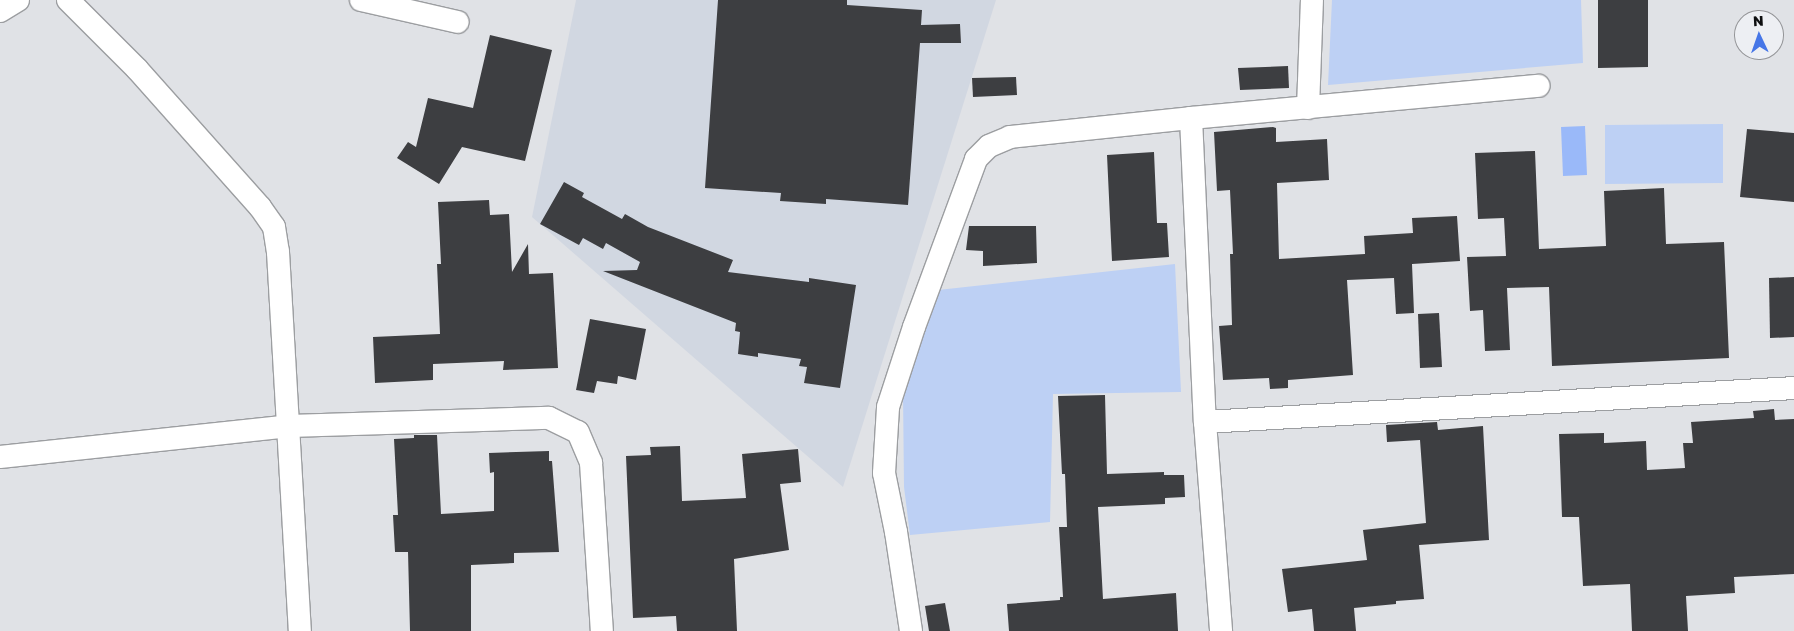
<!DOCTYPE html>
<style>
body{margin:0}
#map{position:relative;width:1794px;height:631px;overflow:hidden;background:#e0e2e6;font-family:"Golos Text",sans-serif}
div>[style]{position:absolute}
.built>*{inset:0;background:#d1d7e1}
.green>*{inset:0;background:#bdd0f4}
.water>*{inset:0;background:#9ab9f9}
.building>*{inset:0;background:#3d3e41}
.roads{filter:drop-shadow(1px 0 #9c9ea1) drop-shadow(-1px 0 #9c9ea1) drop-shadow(0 1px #9c9ea1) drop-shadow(0 -1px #9c9ea1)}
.street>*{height:22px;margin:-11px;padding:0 11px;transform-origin:11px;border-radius:11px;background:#fff}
span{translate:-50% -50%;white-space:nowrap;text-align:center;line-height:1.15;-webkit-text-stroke:5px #edeff3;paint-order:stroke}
.north{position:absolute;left:1734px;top:10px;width:50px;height:50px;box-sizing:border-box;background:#edeff3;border:1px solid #949598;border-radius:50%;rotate:357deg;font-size:14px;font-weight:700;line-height:20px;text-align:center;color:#0e0f10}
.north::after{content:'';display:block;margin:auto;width:18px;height:22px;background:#4676e7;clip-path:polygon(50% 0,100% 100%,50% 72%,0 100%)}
</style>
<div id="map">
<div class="built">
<div style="clip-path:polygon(576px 0,996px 0,843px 487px,532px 217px)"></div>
</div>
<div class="green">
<div style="clip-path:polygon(1332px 0,1581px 0,1583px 63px,1328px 85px)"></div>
<div style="clip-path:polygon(1723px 124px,1723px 183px,1605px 184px,1605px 125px)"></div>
<div style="clip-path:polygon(1175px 264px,1181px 392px,1053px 394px,1050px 522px,910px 535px,904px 487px,903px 393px,938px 290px)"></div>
</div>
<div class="water">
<div style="clip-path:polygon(1585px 126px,1587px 175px,1563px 176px,1561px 127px)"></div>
</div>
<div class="building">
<div style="clip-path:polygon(718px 0,847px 0,847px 5px,922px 10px,921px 25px,960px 24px,961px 43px,920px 43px,908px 205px,826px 199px,826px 204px,780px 201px,781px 193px,705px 188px)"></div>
<div style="clip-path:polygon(1598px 0,1648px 0,1648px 67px,1598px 68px)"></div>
<div style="clip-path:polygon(490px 35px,552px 50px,525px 161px,462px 147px,439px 184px,397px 158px,408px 142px,416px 147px,428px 98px,473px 108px)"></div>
<div style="clip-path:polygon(1288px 66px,1289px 88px,1240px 90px,1238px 68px)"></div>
<div style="clip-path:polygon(1016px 77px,1017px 95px,973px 97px,972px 78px)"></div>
<div style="clip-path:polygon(1273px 127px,1276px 128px,1276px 142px,1327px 139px,1329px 180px,1277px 183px,1279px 259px,1365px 254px,1364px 236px,1413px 233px,1412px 218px,1457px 216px,1460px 261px,1412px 264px,1414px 313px,1396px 314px,1394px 278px,1347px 280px,1353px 375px,1288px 380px,1288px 388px,1270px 389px,1269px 378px,1223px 380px,1219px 326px,1232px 325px,1230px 254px,1233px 254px,1230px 190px,1217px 191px,1214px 132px)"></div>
<div style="clip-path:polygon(1747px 129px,1794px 133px,1794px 202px,1740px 197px)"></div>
<div style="clip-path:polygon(1535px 151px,1539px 249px,1606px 246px,1604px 191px,1664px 188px,1666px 244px,1724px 242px,1729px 358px,1552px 366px,1549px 287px,1507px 288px,1510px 350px,1485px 351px,1483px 310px,1470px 311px,1467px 257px,1506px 256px,1504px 218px,1478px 219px,1475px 153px)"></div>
<div style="clip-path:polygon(1154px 152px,1157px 223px,1167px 223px,1169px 257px,1112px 261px,1107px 155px)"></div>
<div style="clip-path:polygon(564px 182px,584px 193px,582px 197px,622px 219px,625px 214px,648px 227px,733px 260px,728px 272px,809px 282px,809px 278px,856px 285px,840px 388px,804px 383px,807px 367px,799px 366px,801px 359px,758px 353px,758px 357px,738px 354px,740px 332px,735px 331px,736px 323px,603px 271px,637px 270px,640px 262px,606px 243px,603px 249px,583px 238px,579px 245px,540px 224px)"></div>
<div style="clip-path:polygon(489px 200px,490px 215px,509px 214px,512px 272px,528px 244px,529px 274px,553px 273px,558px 368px,503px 370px,504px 361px,433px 364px,433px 380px,375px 383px,373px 337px,440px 334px,437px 264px,441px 264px,438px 202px)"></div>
<div style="clip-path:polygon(969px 226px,1036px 226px,1037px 263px,983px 266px,983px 251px,966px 250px)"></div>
<div style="clip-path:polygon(1794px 277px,1794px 337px,1770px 338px,1769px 278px)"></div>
<div style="clip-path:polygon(1439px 313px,1442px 367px,1420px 368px,1418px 314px)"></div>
<div style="clip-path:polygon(590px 319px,646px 329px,636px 380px,618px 376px,617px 384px,597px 381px,594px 393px,576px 390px)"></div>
<div style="clip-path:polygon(1105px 395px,1107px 474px,1164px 472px,1164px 475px,1184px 475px,1185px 497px,1165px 498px,1165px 504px,1098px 507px,1103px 599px,1176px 593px,1178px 631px,1009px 631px,1007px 604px,1060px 600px,1060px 597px,1063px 597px,1059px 527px,1067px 527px,1065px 474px,1062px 474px,1058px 396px)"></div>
<div style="clip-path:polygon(1774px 409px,1775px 420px,1794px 419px,1794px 574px,1734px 577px,1735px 593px,1686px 596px,1688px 631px,1632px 631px,1630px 584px,1583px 586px,1579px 517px,1562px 517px,1559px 434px,1604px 433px,1604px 443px,1646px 441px,1647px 470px,1685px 468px,1683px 443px,1693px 443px,1691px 422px,1754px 418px,1753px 411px)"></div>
<div style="clip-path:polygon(1437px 422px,1438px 430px,1483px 426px,1489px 540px,1419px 545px,1424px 599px,1396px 601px,1396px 604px,1354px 608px,1356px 631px,1314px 631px,1312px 609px,1288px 612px,1282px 569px,1367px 560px,1363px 530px,1426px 523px,1420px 440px,1387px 442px,1386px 425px)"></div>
<div style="clip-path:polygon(414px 435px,437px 435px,441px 514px,494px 511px,494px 472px,490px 473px,489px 453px,549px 451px,549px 461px,552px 461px,559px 552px,514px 553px,514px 563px,471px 565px,471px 631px,410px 631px,408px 552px,395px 552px,393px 515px,398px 515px,394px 439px,414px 438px)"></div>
<div style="clip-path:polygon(680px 446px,682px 501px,746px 498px,742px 454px,798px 449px,801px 482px,780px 484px,789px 550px,734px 559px,737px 631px,677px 631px,676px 616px,633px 618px,626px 456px,651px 455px,650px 447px)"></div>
<div style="clip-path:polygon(945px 603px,950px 631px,929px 631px,925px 606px)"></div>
</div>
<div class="roads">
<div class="street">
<div style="left:68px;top:0;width:98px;rotate:45deg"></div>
<div style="left:137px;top:69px;width:185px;rotate:48.3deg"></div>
<div style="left:260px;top:207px;width:24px;rotate:55deg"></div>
<div style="left:274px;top:227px;width:25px;rotate:81deg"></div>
<div style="left:278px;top:252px;width:380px;rotate:86.7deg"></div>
<div style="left:361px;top:0;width:99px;rotate:12.8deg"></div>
<div style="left:0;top:11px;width:21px;rotate:-31deg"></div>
<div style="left:1308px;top:108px;width:108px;rotate:-87.9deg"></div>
<div style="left:1191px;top:118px;width:304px;rotate:87.4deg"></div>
<div style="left:1205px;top:422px;width:210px;rotate:85.6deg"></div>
<div style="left:1205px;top:422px;width:590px;rotate:-3.3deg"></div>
<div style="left:0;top:457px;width:291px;rotate:-6.1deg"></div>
<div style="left:289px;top:426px;width:260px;rotate:-1.8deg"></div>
<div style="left:549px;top:418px;width:32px;rotate:26deg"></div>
<div style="left:578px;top:432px;width:34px;rotate:67deg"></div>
<div style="left:591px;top:463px;width:168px;rotate:86.3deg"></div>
<div style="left:911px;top:631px;width:100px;rotate:-98.6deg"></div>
<div style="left:896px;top:532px;width:60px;rotate:-101.5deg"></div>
<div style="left:884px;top:473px;width:66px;rotate:-86.5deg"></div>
<div style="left:888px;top:407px;width:84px;rotate:-72deg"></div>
<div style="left:914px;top:327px;width:179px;rotate:-69.7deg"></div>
<div style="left:976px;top:159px;width:18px;rotate:-45deg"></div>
<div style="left:989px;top:146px;width:23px;rotate:-23deg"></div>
<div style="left:1010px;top:137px;width:182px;rotate:-6deg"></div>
<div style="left:1191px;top:118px;width:349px;rotate:-5.3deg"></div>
</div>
</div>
<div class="north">N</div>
</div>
